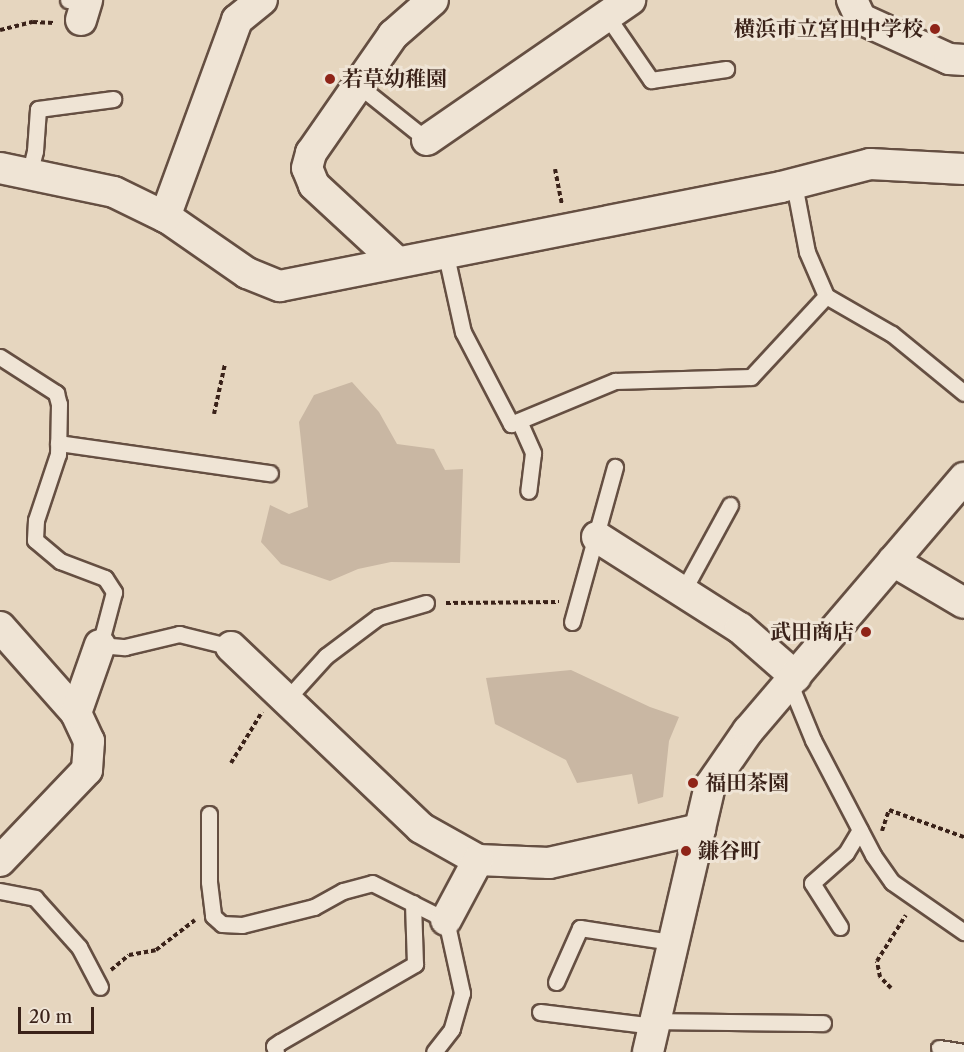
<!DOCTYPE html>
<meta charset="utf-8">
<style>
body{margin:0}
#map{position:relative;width:964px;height:1052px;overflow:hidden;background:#e6d6bf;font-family:"Libre Caslon Text","Noto Serif JP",serif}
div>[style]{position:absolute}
.green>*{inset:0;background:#c9b7a3}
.path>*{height:4px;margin-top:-2px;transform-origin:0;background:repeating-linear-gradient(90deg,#3a2219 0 4.5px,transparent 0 7.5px)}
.roads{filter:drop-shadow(2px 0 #654f42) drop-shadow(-2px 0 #654f42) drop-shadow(0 2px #654f42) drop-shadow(0 -2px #654f42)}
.service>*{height:15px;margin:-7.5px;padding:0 7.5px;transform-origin:7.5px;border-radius:7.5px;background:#efe4d5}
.minor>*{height:30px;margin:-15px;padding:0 15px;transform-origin:15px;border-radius:15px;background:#efe4d5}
.dots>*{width:16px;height:16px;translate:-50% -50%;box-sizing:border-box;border:3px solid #efe4d5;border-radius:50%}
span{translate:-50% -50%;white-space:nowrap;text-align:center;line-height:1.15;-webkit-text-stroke:6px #efe4d5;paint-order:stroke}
.poi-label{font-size:21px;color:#3a2219;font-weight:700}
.right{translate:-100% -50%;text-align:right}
.left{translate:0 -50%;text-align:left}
.scale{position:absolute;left:18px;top:1007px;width:76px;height:27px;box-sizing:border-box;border:3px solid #3a2219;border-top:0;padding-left:8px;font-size:18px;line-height:21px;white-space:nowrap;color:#3a2219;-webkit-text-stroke:4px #efe4d5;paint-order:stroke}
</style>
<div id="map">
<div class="green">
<div style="clip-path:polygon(352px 382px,379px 412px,397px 444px,434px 449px,445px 470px,463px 469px,460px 563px,391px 562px,358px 569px,330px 581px,281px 564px,261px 542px,270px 505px,289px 514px,308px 507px,299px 422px,314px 395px)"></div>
<div style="clip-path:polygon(571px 670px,650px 707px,679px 717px,669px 741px,663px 797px,638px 804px,632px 774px,577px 783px,566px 760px,495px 724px,486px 678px)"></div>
</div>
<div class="path">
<div style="left:0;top:30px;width:34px;rotate:-14deg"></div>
<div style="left:33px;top:22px;width:21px;rotate:3deg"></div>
<div style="left:555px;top:169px;width:36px;rotate:79deg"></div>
<div style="left:214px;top:414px;width:51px;rotate:-77.6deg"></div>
<div style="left:446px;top:603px;width:113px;rotate:-0.5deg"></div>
<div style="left:231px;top:763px;width:60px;rotate:-58.7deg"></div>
<div style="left:882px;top:831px;width:22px;rotate:-72deg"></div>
<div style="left:889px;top:810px;width:80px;rotate:19.8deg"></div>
<div style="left:111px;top:970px;width:23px;rotate:-40deg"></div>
<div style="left:129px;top:955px;width:27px;rotate:-10deg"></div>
<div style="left:156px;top:950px;width:49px;rotate:-37.6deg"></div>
<div style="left:891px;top:988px;width:16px;rotate:-135deg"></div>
<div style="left:880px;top:977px;width:16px;rotate:-101deg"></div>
<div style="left:877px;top:961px;width:54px;rotate:-57.8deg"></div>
</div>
<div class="roads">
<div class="service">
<div style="left:68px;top:0;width:18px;rotate:9deg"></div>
<div style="left:607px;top:16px;width:78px;rotate:55.5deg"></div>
<div style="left:651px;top:80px;width:76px;rotate:-8.3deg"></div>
<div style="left:358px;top:85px;width:88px;rotate:38.6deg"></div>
<div style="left:29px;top:175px;width:25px;rotate:-76deg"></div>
<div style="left:35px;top:151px;width:42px;rotate:-85.9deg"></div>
<div style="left:38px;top:109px;width:76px;rotate:-7.6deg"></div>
<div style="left:794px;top:184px;width:69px;rotate:79.2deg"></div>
<div style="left:807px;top:252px;width:48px;rotate:66.6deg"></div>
<div style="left:826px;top:296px;width:76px;rotate:29.9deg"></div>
<div style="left:892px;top:334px;width:93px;rotate:39.3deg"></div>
<div style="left:445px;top:251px;width:83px;rotate:77.5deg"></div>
<div style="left:463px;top:332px;width:104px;rotate:62.4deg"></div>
<div style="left:511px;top:424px;width:113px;rotate:-22.5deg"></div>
<div style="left:615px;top:381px;width:136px;rotate:-1.7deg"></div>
<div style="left:751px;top:377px;width:110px;rotate:-47.2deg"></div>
<div style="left:0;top:357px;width:67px;rotate:32.7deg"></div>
<div style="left:56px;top:393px;width:11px;rotate:75deg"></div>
<div style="left:59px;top:404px;width:50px;rotate:91.1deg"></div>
<div style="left:58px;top:454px;width:70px;rotate:108.4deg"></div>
<div style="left:36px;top:520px;width:20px;rotate:93deg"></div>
<div style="left:35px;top:540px;width:33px;rotate:40deg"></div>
<div style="left:60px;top:561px;width:48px;rotate:20.7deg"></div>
<div style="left:105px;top:578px;width:17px;rotate:57deg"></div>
<div style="left:114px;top:592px;width:55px;rotate:104.8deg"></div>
<div style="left:100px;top:645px;width:25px;rotate:5deg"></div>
<div style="left:125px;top:647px;width:56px;rotate:-13.5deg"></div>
<div style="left:179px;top:634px;width:54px;rotate:14deg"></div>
<div style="left:519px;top:421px;width:35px;rotate:66deg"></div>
<div style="left:533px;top:453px;width:38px;rotate:97deg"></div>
<div style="left:58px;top:443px;width:214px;rotate:8.1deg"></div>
<div style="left:683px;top:591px;width:98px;rotate:-61.3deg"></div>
<div style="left:572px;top:622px;width:161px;rotate:-74.5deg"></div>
<div style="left:790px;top:684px;width:61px;rotate:67.7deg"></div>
<div style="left:813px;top:740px;width:130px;rotate:62.4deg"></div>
<div style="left:873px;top:855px;width:33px;rotate:55deg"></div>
<div style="left:892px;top:882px;width:88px;rotate:34.8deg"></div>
<div style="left:287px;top:699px;width:58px;rotate:-47.8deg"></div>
<div style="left:326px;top:656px;width:65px;rotate:-36.9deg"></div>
<div style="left:378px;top:617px;width:50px;rotate:-16.3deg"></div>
<div style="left:209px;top:814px;width:68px;rotate:90deg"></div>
<div style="left:209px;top:882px;width:34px;rotate:83deg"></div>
<div style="left:213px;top:916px;width:12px;rotate:42deg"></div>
<div style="left:222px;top:924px;width:20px;rotate:3deg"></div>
<div style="left:242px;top:925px;width:74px;rotate:-14deg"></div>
<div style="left:314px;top:907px;width:33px;rotate:-29deg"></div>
<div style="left:343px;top:891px;width:30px;rotate:-15deg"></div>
<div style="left:372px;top:883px;width:83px;rotate:26.6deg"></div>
<div style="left:446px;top:920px;width:75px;rotate:77.6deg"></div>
<div style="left:462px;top:993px;width:37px;rotate:106deg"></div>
<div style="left:452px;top:1029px;width:29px;rotate:128deg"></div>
<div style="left:0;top:891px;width:36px;rotate:11deg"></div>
<div style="left:35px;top:898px;width:66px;rotate:48.1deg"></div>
<div style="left:79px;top:947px;width:45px;rotate:62.3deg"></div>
<div style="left:840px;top:927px;width:52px;rotate:-122.5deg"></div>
<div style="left:812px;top:883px;width:45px;rotate:-41.4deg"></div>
<div style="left:846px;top:853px;width:27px;rotate:-59deg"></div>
<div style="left:556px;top:982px;width:59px;rotate:-66deg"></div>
<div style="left:580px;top:928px;width:93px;rotate:8.7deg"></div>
<div style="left:540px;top:1012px;width:115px;rotate:7deg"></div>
<div style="left:655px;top:1021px;width:168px;rotate:0.7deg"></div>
<div style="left:939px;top:1048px;width:25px;rotate:9deg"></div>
<div style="left:276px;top:1052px;width:6px;rotate:-108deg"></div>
<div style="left:274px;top:1046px;width:7px;rotate:-34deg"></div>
<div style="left:280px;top:1042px;width:156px;rotate:-30deg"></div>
<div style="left:415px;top:964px;width:61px;rotate:-91.9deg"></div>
</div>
<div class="minor">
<div style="left:852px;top:0;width:21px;rotate:65deg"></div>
<div style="left:861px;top:19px;width:97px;rotate:24.4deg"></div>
<div style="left:949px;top:59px;width:15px;rotate:4deg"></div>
<div style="left:81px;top:20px;width:21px;rotate:-73deg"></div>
<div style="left:427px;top:140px;width:247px;rotate:-34.6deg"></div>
<div style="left:0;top:168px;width:116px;rotate:11.9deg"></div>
<div style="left:114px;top:192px;width:61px;rotate:26.1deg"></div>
<div style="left:169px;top:219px;width:95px;rotate:34.7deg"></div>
<div style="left:247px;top:273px;width:35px;rotate:22deg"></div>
<div style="left:280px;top:286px;width:511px;rotate:-11.18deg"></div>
<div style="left:781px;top:187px;width:92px;rotate:-14.5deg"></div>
<div style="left:870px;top:164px;width:94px;rotate:3deg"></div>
<div style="left:165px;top:217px;width:210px;rotate:-69.9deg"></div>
<div style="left:237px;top:20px;width:32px;rotate:-39deg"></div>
<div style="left:396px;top:261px;width:112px;rotate:-137.2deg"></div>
<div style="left:314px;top:185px;width:18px;rotate:-112deg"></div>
<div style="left:307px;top:168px;width:16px;rotate:-75deg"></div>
<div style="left:311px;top:153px;width:144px;rotate:-55.2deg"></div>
<div style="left:393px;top:35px;width:53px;rotate:-41.2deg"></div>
<div style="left:597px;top:537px;width:169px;rotate:32.5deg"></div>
<div style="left:740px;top:628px;width:74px;rotate:41.2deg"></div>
<div style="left:893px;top:561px;width:82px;rotate:30.6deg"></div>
<div style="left:0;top:627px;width:115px;rotate:48.5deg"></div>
<div style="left:231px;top:647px;width:262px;rotate:43.6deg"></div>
<div style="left:421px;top:828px;width:65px;rotate:29.3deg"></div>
<div style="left:478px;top:860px;width:71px;rotate:2.4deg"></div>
<div style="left:549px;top:863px;width:155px;rotate:-12.7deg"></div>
<div style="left:0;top:861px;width:126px;rotate:-46.3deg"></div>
<div style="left:87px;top:770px;width:29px;rotate:-86deg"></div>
<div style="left:89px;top:741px;width:31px;rotate:-115deg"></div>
<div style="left:76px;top:713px;width:72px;rotate:-70.6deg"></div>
<div style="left:446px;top:920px;width:68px;rotate:-61.9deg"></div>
<div style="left:648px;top:1052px;width:273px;rotate:-76.9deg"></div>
<div style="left:710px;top:786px;width:67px;rotate:-55.4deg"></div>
<div style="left:748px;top:731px;width:333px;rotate:-49.5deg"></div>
</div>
</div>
<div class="dots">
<div style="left:935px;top:29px;background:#8f2418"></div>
<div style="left:330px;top:79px;background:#8f2418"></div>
<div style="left:866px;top:632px;background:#8f2418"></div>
<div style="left:693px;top:783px;background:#8f2418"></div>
<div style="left:686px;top:851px;background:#8f2418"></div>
</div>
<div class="poi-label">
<span class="right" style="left:923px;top:29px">横浜市立宮田中学校</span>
<span class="left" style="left:342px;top:79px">若草幼稚園</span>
<span class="right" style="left:854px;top:632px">武田商店</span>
<span class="left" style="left:705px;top:783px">福田茶園</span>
<span class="left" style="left:698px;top:851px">鎌谷町</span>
</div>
<div class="scale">20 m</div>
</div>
